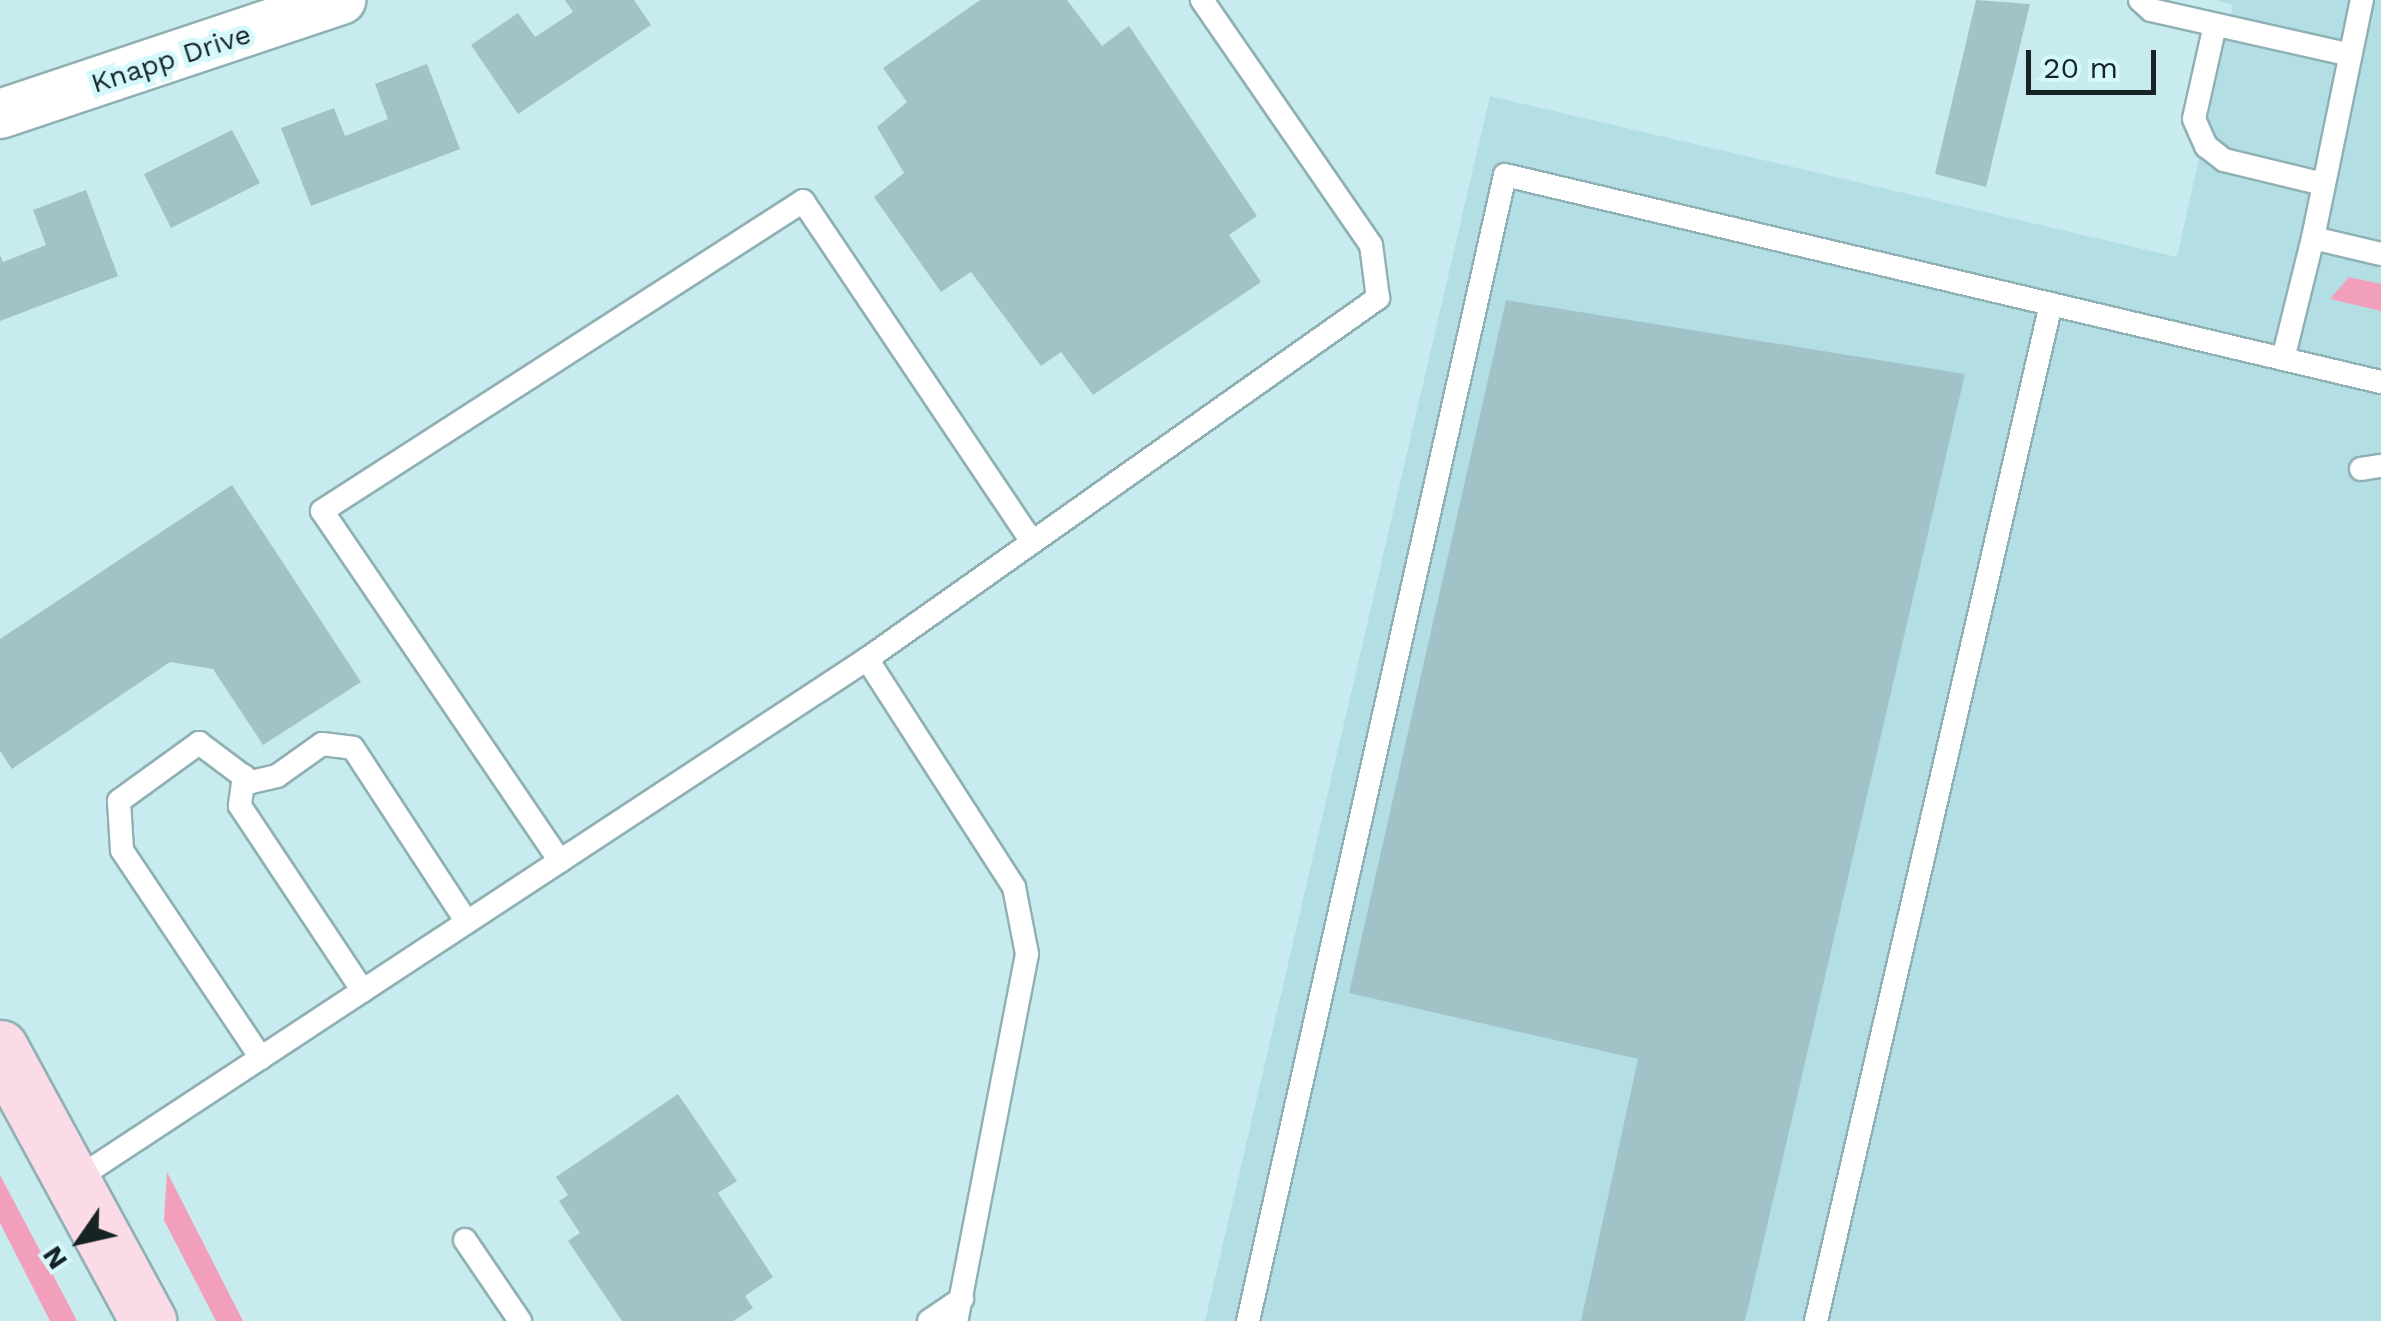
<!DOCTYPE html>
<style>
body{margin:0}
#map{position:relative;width:2381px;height:1321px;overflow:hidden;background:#c8ebef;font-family:"Work Sans",sans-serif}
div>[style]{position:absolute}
.built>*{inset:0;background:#b3dfe4}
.green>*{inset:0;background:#f19fba}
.building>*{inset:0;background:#a1c3c7}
.roads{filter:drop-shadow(2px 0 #8fb0b4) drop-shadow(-2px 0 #8fb0b4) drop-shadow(0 2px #8fb0b4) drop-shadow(0 -2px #8fb0b4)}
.lane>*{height:22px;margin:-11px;padding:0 11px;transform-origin:11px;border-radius:11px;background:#fff}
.street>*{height:48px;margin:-24px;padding:0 24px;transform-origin:24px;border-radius:24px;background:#fff}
.secondary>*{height:55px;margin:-27.5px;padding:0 27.5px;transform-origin:27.5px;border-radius:27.5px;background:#fadbe6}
span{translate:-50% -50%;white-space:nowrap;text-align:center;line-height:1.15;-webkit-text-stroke:10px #d5f8fc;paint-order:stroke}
.street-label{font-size:28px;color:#172426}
.north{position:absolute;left:30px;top:1191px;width:100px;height:100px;-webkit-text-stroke:8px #d5f8fc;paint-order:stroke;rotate:236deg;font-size:28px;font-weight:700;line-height:40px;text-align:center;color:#172426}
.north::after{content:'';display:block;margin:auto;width:35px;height:45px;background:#172426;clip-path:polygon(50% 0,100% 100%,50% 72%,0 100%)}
.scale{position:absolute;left:2026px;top:50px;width:130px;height:45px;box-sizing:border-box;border:5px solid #172426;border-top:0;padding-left:12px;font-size:30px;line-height:35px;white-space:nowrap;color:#172426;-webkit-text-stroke:8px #d5f8fc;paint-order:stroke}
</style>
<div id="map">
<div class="built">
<div style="clip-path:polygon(2216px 0,2381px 0,2381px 1321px,1205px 1321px,1490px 96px,2177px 257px,2233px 5px)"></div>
</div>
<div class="green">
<div style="clip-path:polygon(2349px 277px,2381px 284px,2381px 311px,2330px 299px)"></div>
<div style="clip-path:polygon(167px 1172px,243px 1321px,216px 1321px,164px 1220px)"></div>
<div style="clip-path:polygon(0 1175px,72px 1311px,77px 1321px,50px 1321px,0 1223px)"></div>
</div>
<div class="building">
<div style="clip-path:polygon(565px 0,634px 0,651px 25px,518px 114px,471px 45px,518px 13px,535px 37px,573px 12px)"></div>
<div style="clip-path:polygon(980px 0,1067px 0,1102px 46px,1129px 26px,1257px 216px,1229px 235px,1261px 282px,1093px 395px,1061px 352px,1041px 366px,971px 272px,941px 292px,874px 197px,904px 173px,877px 127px,907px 102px,883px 68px)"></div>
<div style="clip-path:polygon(1976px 0,2030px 4px,1986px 187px,1935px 174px)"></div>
<div style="clip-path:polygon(427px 64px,460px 149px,311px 206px,281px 128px,334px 108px,345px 136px,388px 119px,375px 84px)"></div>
<div style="clip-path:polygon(232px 130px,260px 183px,171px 228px,144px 174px)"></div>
<div style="clip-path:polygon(86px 190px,118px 276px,0 321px,0 255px,3px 262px,46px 245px,33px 210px)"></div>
<div style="clip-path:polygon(1506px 300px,1965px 374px,1745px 1321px,1581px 1321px,1638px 1059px,1349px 993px)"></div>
<div style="clip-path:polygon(232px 485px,361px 682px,263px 745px,213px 669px,170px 662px,12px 769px,0 751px,0 639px)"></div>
<div style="clip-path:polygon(678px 1094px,737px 1181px,718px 1193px,773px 1277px,745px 1296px,753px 1308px,733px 1321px,622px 1321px,568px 1241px,580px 1233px,559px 1201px,568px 1195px,556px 1177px)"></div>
</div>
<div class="roads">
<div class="lane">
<div style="left:2140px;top:0;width:15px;rotate:42deg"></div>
<div style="left:2151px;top:10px;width:204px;rotate:12.7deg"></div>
<div style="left:2215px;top:25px;width:96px;rotate:102.6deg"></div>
<div style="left:2194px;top:119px;width:30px;rotate:66deg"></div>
<div style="left:2206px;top:146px;width:23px;rotate:38deg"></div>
<div style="left:2224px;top:160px;width:102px;rotate:13.6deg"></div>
<div style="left:2313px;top:238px;width:243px;rotate:-78.4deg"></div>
<div style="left:2283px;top:359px;width:125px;rotate:-76.1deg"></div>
<div style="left:2313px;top:238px;width:70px;rotate:13.2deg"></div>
<div style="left:2361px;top:469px;width:20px;rotate:-9deg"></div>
<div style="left:867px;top:659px;width:271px;rotate:57.2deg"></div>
<div style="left:1014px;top:887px;width:68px;rotate:79deg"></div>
<div style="left:1027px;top:954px;width:374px;rotate:100.9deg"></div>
<div style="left:244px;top:776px;width:30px;rotate:98deg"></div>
<div style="left:240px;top:806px;width:222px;rotate:56.4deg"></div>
<div style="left:560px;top:861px;width:423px;rotate:-124.2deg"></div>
<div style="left:322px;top:511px;width:572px;rotate:-32.8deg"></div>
<div style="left:803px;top:201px;width:405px;rotate:56.1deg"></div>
<div style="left:261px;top:1058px;width:250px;rotate:-123.8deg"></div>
<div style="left:122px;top:850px;width:49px;rotate:-93.5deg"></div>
<div style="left:119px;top:801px;width:99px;rotate:-35.9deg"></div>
<div style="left:199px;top:743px;width:65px;rotate:36.9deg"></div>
<div style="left:251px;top:782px;width:27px;rotate:-13deg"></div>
<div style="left:277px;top:776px;width:55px;rotate:-35.4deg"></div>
<div style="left:322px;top:744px;width:31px;rotate:7deg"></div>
<div style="left:353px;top:748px;width:208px;rotate:56.8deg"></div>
<div style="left:75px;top:1180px;width:948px;rotate:-33.34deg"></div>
<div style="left:867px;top:659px;width:626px;rotate:-35.24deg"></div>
<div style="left:1378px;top:298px;width:53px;rotate:-97.5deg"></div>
<div style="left:1371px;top:245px;width:298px;rotate:-124.6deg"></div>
<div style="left:465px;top:1240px;width:98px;rotate:55.8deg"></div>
<div style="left:929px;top:1321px;width:40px;rotate:-34deg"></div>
<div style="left:1248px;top:1321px;width:1174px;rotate:-77.36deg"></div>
<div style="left:1505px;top:175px;width:900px;rotate:13.3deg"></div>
<div style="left:1816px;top:1321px;width:1044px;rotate:-76.99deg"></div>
</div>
<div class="street">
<div style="left:0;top:114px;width:360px;rotate:-18.5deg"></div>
</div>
<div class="secondary">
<div style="left:0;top:1048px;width:311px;rotate:61.5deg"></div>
</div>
</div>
<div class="street-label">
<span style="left:171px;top:59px;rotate:-18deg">Knapp Drive</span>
</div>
<div class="north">N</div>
<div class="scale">20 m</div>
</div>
